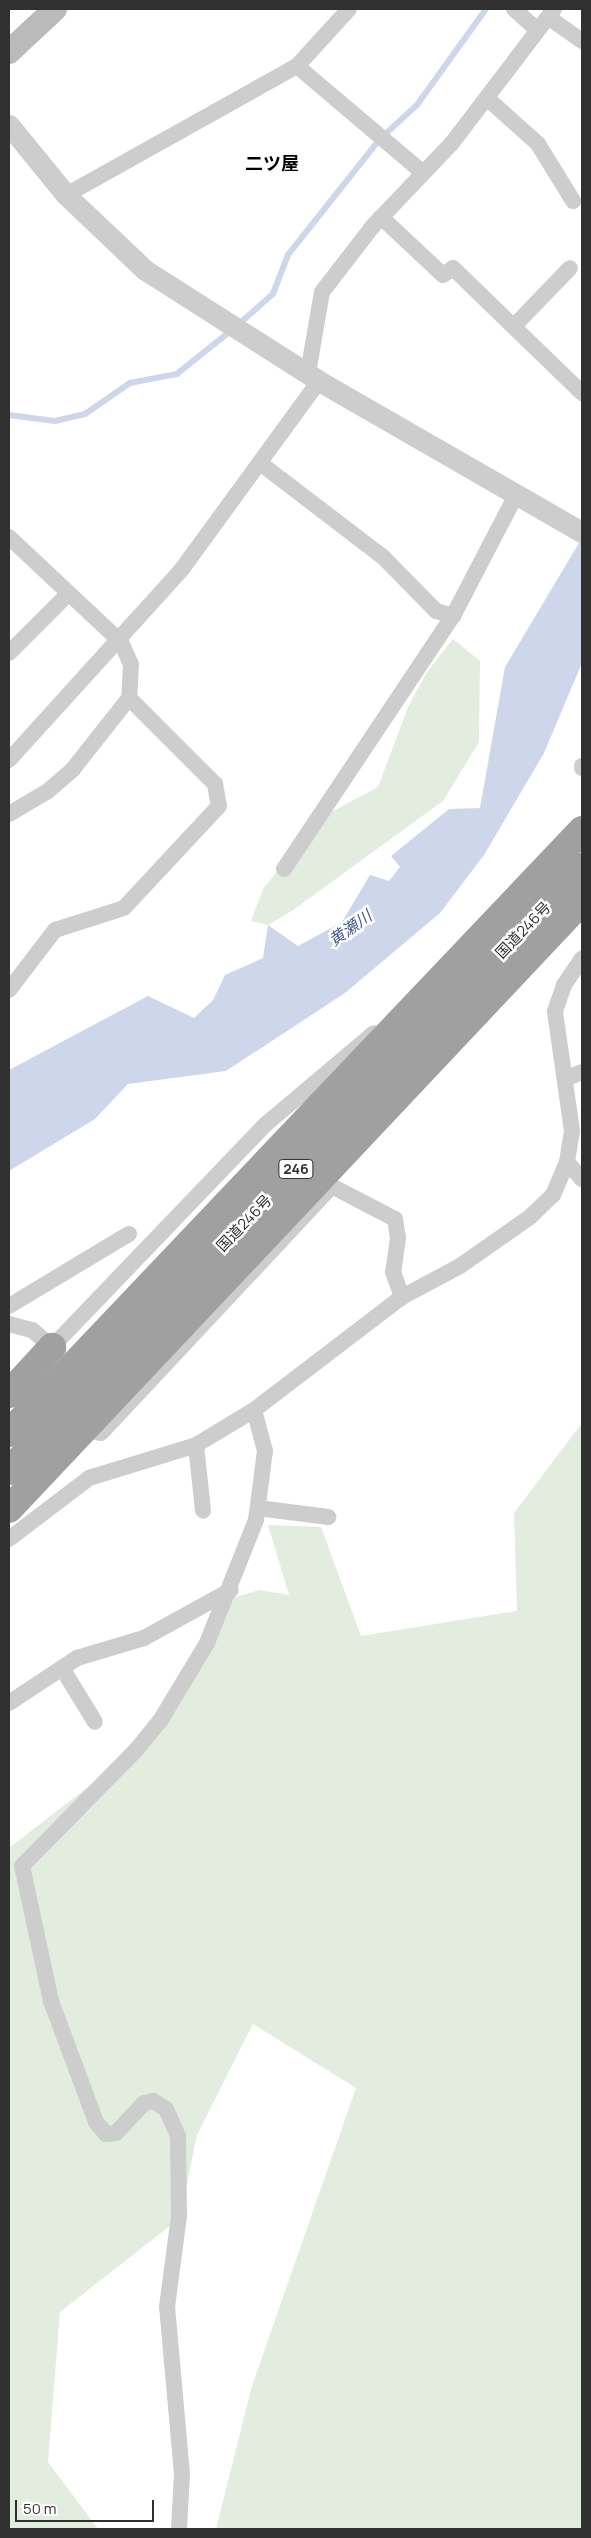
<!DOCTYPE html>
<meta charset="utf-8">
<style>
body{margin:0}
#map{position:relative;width:591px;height:2538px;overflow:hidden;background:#fff;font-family:Manrope,"Noto Sans JP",sans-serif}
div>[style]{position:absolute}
.green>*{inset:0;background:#e2ecdf}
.water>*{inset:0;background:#cdd6ea}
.stream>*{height:5.5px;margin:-2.75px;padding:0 2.75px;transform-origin:2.75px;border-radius:2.75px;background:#cdd6ea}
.minor>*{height:16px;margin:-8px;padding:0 8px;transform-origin:8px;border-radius:8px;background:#cdcdcd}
.tertiary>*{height:21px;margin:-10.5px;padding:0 10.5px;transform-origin:10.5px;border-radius:10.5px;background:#cdcdcd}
.secondary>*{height:24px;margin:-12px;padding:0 12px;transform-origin:12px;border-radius:12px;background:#bababa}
.trunk>*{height:28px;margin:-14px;padding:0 14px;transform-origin:14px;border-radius:14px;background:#a0a0a0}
.trunk-bridge>*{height:28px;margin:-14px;padding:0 14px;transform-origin:14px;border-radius:14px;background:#a0a0a0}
span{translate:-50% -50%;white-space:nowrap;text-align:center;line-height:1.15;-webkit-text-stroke:5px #fff;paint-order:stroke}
.shield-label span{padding:1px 4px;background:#fff;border:1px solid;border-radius:4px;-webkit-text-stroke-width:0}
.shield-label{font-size:14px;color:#303030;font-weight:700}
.street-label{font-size:15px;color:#303030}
.water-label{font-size:16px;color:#44598c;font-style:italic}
.quarter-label{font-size:18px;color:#000;font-weight:700}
.frame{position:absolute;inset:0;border:10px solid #303030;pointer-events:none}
.scale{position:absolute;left:15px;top:2500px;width:139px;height:22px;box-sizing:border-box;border:2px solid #303030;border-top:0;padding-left:6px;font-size:15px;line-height:18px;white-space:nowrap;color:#303030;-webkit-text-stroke:4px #fff;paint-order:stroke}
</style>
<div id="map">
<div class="green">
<div style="clip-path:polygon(453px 639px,480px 661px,479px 742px,443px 801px,293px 910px,268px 925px,251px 921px,263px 889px,320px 818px,378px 787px,408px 707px,427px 672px)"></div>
<div style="clip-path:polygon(582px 1423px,582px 2529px,216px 2529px,252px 2386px,356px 2088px,253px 2024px,197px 2135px,180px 2218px,60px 2312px,48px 2462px,98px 2529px,9px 2529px,9px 1848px,137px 1749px,226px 1600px,259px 1590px,289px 1595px,268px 1525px,321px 1527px,361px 1636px,517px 1611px,514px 1513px)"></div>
</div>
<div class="water">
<div style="clip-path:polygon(582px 538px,582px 663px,544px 753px,484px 855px,440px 913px,345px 993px,226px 1071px,128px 1084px,95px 1119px,9px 1171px,9px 1070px,148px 996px,194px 1018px,213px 1000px,225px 975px,263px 958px,268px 925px,298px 946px,342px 922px,370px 875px,389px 881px,400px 867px,391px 856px,449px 809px,480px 808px,505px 667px)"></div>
</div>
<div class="stream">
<div style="left:239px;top:324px;width:45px;rotate:-41.4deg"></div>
<div style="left:273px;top:294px;width:42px;rotate:-69deg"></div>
<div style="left:288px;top:255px;width:147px;rotate:-51.6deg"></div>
<div style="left:379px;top:140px;width:52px;rotate:-42.6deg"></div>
<div style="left:417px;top:105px;width:118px;rotate:-54.3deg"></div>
<div style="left:9px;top:415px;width:46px;rotate:7.4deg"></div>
<div style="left:55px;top:421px;width:31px;rotate:-13deg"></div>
<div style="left:85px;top:414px;width:55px;rotate:-34.6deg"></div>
<div style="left:130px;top:383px;width:48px;rotate:-10.8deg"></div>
<div style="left:177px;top:374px;width:70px;rotate:-38.7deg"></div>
</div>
<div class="minor">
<div style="left:514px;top:9px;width:31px;rotate:42deg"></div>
<div style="left:548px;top:17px;width:42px;rotate:35.2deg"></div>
<div style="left:297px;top:66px;width:165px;rotate:40.3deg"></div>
<div style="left:487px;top:98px;width:69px;rotate:42deg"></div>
<div style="left:538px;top:144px;width:67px;rotate:58.4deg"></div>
<div style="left:66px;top:195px;width:265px;rotate:-29.2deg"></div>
<div style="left:297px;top:66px;width:77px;rotate:-47.6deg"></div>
<div style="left:381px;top:217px;width:85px;rotate:43.1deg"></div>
<div style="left:443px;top:275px;width:12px;rotate:-35deg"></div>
<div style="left:453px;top:268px;width:180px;rotate:44.1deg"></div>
<div style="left:515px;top:325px;width:79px;rotate:-46deg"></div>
<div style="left:308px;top:373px;width:82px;rotate:-80.2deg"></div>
<div style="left:322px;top:292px;width:82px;rotate:-52.4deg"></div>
<div style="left:372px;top:227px;width:116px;rotate:-46.4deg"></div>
<div style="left:452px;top:143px;width:168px;rotate:-52.7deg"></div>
<div style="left:260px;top:463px;width:155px;rotate:37.4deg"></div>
<div style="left:383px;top:557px;width:76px;rotate:45.5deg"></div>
<div style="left:436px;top:611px;width:18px;rotate:16deg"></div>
<div style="left:453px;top:616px;width:136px;rotate:-62.5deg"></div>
<div style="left:9px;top:537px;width:154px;rotate:43.2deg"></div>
<div style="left:121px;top:642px;width:24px;rotate:66deg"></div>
<div style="left:131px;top:664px;width:34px;rotate:93deg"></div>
<div style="left:129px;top:698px;width:122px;rotate:45deg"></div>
<div style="left:215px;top:784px;width:22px;rotate:80deg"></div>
<div style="left:219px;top:806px;width:139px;rotate:133deg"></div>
<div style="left:124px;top:908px;width:72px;rotate:162.3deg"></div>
<div style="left:55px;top:930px;width:76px;rotate:127.5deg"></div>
<div style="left:9px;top:653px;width:83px;rotate:-45deg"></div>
<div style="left:9px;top:760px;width:258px;rotate:-47.8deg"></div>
<div style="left:182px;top:569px;width:233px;rotate:-53.9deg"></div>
<div style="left:582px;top:766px;width:2px;rotate:90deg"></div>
<div style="left:9px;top:814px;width:45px;rotate:-30.5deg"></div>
<div style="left:48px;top:791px;width:33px;rotate:-41deg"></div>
<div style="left:73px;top:769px;width:90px;rotate:-51.7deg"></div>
<div style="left:284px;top:869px;width:304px;rotate:-56.3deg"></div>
<div style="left:567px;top:1078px;width:16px;rotate:-22deg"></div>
<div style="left:567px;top:1162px;width:23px;rotate:49deg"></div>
<div style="left:322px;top:1181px;width:82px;rotate:27.5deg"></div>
<div style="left:395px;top:1219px;width:19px;rotate:81deg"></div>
<div style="left:398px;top:1238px;width:34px;rotate:98deg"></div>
<div style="left:393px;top:1272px;width:27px;rotate:70deg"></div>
<div style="left:9px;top:1306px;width:140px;rotate:-31deg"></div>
<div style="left:9px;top:1324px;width:24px;rotate:15deg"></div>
<div style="left:32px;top:1330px;width:34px;rotate:40deg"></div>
<div style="left:52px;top:1347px;width:309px;rotate:-46.2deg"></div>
<div style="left:266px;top:1124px;width:141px;rotate:-40.1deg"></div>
<div style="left:85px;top:1429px;width:16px;rotate:14deg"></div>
<div style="left:101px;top:1433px;width:335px;rotate:-46.9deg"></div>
<div style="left:196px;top:1445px;width:66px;rotate:83.9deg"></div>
<div style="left:258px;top:1508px;width:71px;rotate:7.3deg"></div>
<div style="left:9px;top:1539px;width:101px;rotate:-37.3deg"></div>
<div style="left:89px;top:1478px;width:112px;rotate:-17.1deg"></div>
<div style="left:196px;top:1445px;width:68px;rotate:-31.1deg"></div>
<div style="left:254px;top:1410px;width:186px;rotate:-37.4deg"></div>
<div style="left:402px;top:1297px;width:66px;rotate:-28.1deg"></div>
<div style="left:460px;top:1266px;width:85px;rotate:-35deg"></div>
<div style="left:530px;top:1217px;width:32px;rotate:-44deg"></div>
<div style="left:553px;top:1195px;width:36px;rotate:-67deg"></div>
<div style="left:567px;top:1162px;width:31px;rotate:-81deg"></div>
<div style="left:572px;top:1131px;width:121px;rotate:-98.1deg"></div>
<div style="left:555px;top:1011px;width:28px;rotate:-71deg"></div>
<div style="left:564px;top:985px;width:32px;rotate:-56deg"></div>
<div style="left:62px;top:1668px;width:63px;rotate:58.6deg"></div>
<div style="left:9px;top:1703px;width:82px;rotate:-33.5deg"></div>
<div style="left:77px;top:1658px;width:70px;rotate:-16.6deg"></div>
<div style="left:144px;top:1638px;width:99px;rotate:-28.9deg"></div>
<div style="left:179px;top:2529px;width:55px;rotate:-86.9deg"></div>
<div style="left:182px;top:2474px;width:168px;rotate:-95.1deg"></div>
<div style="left:167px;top:2307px;width:92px;rotate:-82.5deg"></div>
<div style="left:179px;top:2216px;width:80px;rotate:-90.7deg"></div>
<div style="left:178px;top:2136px;width:30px;rotate:-114deg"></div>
<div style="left:166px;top:2109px;width:15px;rotate:-148deg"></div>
<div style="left:153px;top:2101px;width:9px;rotate:167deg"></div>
<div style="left:144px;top:2103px;width:41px;rotate:133deg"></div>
<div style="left:116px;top:2133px;width:10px;rotate:174deg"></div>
<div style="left:106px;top:2134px;width:16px;rotate:-130deg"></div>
<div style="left:96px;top:2122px;width:129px;rotate:-110.4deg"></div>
<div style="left:51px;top:2001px;width:138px;rotate:-102.1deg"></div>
<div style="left:22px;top:1866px;width:164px;rotate:-45.5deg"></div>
<div style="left:137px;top:1749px;width:36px;rotate:-51deg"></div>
<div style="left:160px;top:1721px;width:91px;rotate:-58.9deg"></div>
<div style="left:207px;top:1643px;width:132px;rotate:-68.3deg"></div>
<div style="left:256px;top:1520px;width:70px;rotate:-82.6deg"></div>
<div style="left:265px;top:1451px;width:42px;rotate:-105deg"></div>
</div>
<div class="tertiary">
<div style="left:9px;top:125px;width:90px;rotate:50.8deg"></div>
<div style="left:66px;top:195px;width:109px;rotate:43.5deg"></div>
<div style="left:145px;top:270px;width:206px;rotate:32.5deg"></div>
<div style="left:319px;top:381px;width:303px;rotate:29.9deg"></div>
</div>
<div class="secondary">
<div style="left:9px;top:52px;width:63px;rotate:-43.1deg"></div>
</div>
<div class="trunk">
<div style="left:9px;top:1394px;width:64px;rotate:-47.5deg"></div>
<div style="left:9px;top:1509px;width:835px;rotate:-46.7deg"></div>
</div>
<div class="trunk-bridge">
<div style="left:9px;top:1433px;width:832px;rotate:-46.46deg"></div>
<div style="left:9px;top:1471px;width:833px;rotate:-46.51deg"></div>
</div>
<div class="shield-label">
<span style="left:296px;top:1169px">246</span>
</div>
<div class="street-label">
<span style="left:523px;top:930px;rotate:-46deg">国道246号</span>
<span style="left:244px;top:1223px;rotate:-46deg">国道246号</span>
</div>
<div class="water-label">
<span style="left:350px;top:928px;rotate:-36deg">黄瀬川</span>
</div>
<div class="quarter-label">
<span style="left:272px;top:163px">二ツ屋</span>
</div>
<div class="frame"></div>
<div class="scale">50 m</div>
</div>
